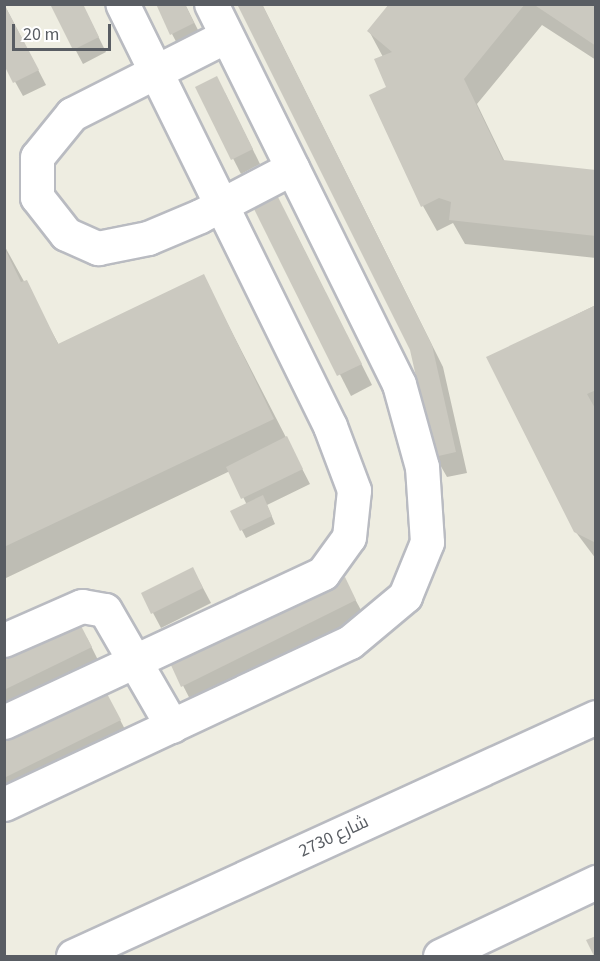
<!DOCTYPE html>
<meta charset="utf-8">
<style>
body{margin:0}
#map{position:relative;width:600px;height:961px;overflow:hidden;background:#eeede1;font-family:"Source Sans 3",Cairo,sans-serif}
div>[style]{position:absolute}
.shadow>*{inset:0;background:#0003}
.building>*{inset:0;background:#cbc9c0}
.roads{filter:drop-shadow(2px 0 #b9bbc1) drop-shadow(-2px 0 #b9bbc1) drop-shadow(0 2px #b9bbc1) drop-shadow(0 -2px #b9bbc1)}
.minor>*{height:33px;margin:-16.5px;padding:0 16.5px;transform-origin:16.5px;border-radius:16.5px;background:#fff}
span{translate:-50% -50%;white-space:nowrap;text-align:center;line-height:1.15;-webkit-text-stroke:4.5px #fff;paint-order:stroke}
.street-label{font-size:18px;color:#595d63}
.frame{position:absolute;inset:0;border:6px solid #595d63;pointer-events:none}
.scale{position:absolute;left:12px;top:24px;width:99px;height:27px;box-sizing:border-box;border:3px solid #595d63;border-top:0;padding-left:8px;font-size:18px;line-height:21px;white-space:nowrap;color:#595d63;-webkit-text-stroke:4px #fff;paint-order:stroke}
</style>
<div id="map">
<div class="shadow">
<div style="clip-path:polygon(4px 4px,46px 85px,23px 96px,4px 62px)"></div>
<div style="clip-path:polygon(82px 4px,106px 52px,83px 64px,75px 49px)"></div>
<div style="clip-path:polygon(185px 4px,202px 38px,180px 49px,172px 34px)"></div>
<div style="clip-path:polygon(239px 4px,262px 4px,443px 367px,467px 473px,447px 477px,435px 456px,412px 350px)"></div>
<div style="clip-path:polygon(391px 4px,596px 4px,596px 60px,542px 25px,477px 104px,505px 162px,596px 172px,596px 258px,465px 244px,453px 223px,437px 231px,423px 206px,388px 88px,383px 57px,369px 31px)"></div>
<div style="clip-path:polygon(197px 88px,225px 93px,260px 164px,241px 174px)"></div>
<div style="clip-path:polygon(256px 210px,289px 220px,372px 385px,351px 396px)"></div>
<div style="clip-path:polygon(4px 245px,59px 345px,203px 276px,310px 484px,267px 505px,275px 524px,246px 538px,232px 511px,247px 505px,230px 471px,4px 579px)"></div>
<div style="clip-path:polygon(596px 305px,596px 559px,575px 531px,488px 358px)"></div>
<div style="clip-path:polygon(193px 569px,211px 603px,161px 628px,143px 594px)"></div>
<div style="clip-path:polygon(344px 579px,367px 621px,194px 707px,172px 664px)"></div>
<div style="clip-path:polygon(87px 638px,99px 662px,4px 709px,4px 660px)"></div>
<div style="clip-path:polygon(115px 710px,131px 741px,4px 804px,4px 739px)"></div>
</div>
<div class="building">
<div style="clip-path:polygon(4px 4px,39px 70px,13px 83px,4px 65px)"></div>
<div style="clip-path:polygon(50px 4px,83px 4px,99px 37px,73px 50px)"></div>
<div style="clip-path:polygon(156px 4px,185px 4px,194px 23px,170px 35px)"></div>
<div style="clip-path:polygon(237px 4px,262px 4px,432px 345px,456px 452px,434px 457px,410px 350px)"></div>
<div style="clip-path:polygon(389px 4px,525px 4px,464px 79px,503px 160px,596px 170px,596px 236px,449px 220px,451px 202px,439px 198px,421px 207px,369px 95px,386px 87px,374px 59px,392px 52px,367px 31px)"></div>
<div style="clip-path:polygon(533px 4px,596px 4px,596px 46px)"></div>
<div style="clip-path:polygon(217px 76px,253px 149px,231px 160px,195px 87px)"></div>
<div style="clip-path:polygon(278px 197px,362px 364px,337px 376px,254px 209px)"></div>
<div style="clip-path:polygon(4px 247px,21px 282px,27px 280px,58px 344px,204px 274px,274px 419px,4px 547px)"></div>
<div style="clip-path:polygon(596px 305px,596px 390px,587px 394px,596px 410px,596px 543px,574px 532px,486px 357px)"></div>
<div style="clip-path:polygon(287px 436px,303px 469px,241px 499px,226px 467px)"></div>
<div style="clip-path:polygon(263px 495px,272px 516px,240px 531px,230px 511px)"></div>
<div style="clip-path:polygon(193px 567px,203px 588px,151px 614px,141px 593px)"></div>
<div style="clip-path:polygon(345px 577px,356px 600px,181px 687px,170px 663px)"></div>
<div style="clip-path:polygon(79px 622px,92px 647px,4px 690px,4px 658px)"></div>
<div style="clip-path:polygon(104px 688px,121px 720px,4px 778px,4px 737px)"></div>
<div style="clip-path:polygon(596px 936px,596px 956px,594px 956px,586px 940px)"></div>
</div>
<div class="roads">
<div class="minor">
<div style="left:226px;top:36px;width:173px;rotate:153.1deg"></div>
<div style="left:72px;top:114px;width:55px;rotate:129.1deg"></div>
<div style="left:37px;top:157px;width:40px;rotate:90deg"></div>
<div style="left:37px;top:197px;width:47px;rotate:51.9deg"></div>
<div style="left:66px;top:234px;width:35px;rotate:24deg"></div>
<div style="left:98px;top:248px;width:51px;rotate:-11.3deg"></div>
<div style="left:148px;top:238px;width:56px;rotate:-22.9deg"></div>
<div style="left:200px;top:216px;width:104px;rotate:-27.6deg"></div>
<div style="left:4px;top:640px;width:85px;rotate:-23.6deg"></div>
<div style="left:82px;top:606px;width:23px;rotate:10deg"></div>
<div style="left:105px;top:610px;width:134px;rotate:60deg"></div>
<div style="left:4px;top:722px;width:352px;rotate:-25deg"></div>
<div style="left:323px;top:573px;width:44px;rotate:-54.2deg"></div>
<div style="left:349px;top:537px;width:47px;rotate:-83.9deg"></div>
<div style="left:354px;top:490px;width:68px;rotate:-110.6deg"></div>
<div style="left:330px;top:426px;width:470px;rotate:-116.2deg"></div>
<div style="left:4px;top:804px;width:382px;rotate:-25.1deg"></div>
<div style="left:350px;top:642px;width:72px;rotate:-39.9deg"></div>
<div style="left:405px;top:596px;width:58px;rotate:-67.8deg"></div>
<div style="left:427px;top:542px;width:75px;rotate:-93.8deg"></div>
<div style="left:422px;top:467px;width:86px;rotate:-105.5deg"></div>
<div style="left:399px;top:384px;width:424px;rotate:-116.3deg"></div>
<div style="left:73px;top:956px;width:575px;rotate:-24.56deg"></div>
<div style="left:440px;top:956px;width:173px;rotate:-25.4deg"></div>
</div>
</div>
<div class="street-label">
<span style="left:334px;top:837px;rotate:-25deg">شارع 2730</span>
</div>
<div class="frame"></div>
<div class="scale">20 m</div>
</div>
